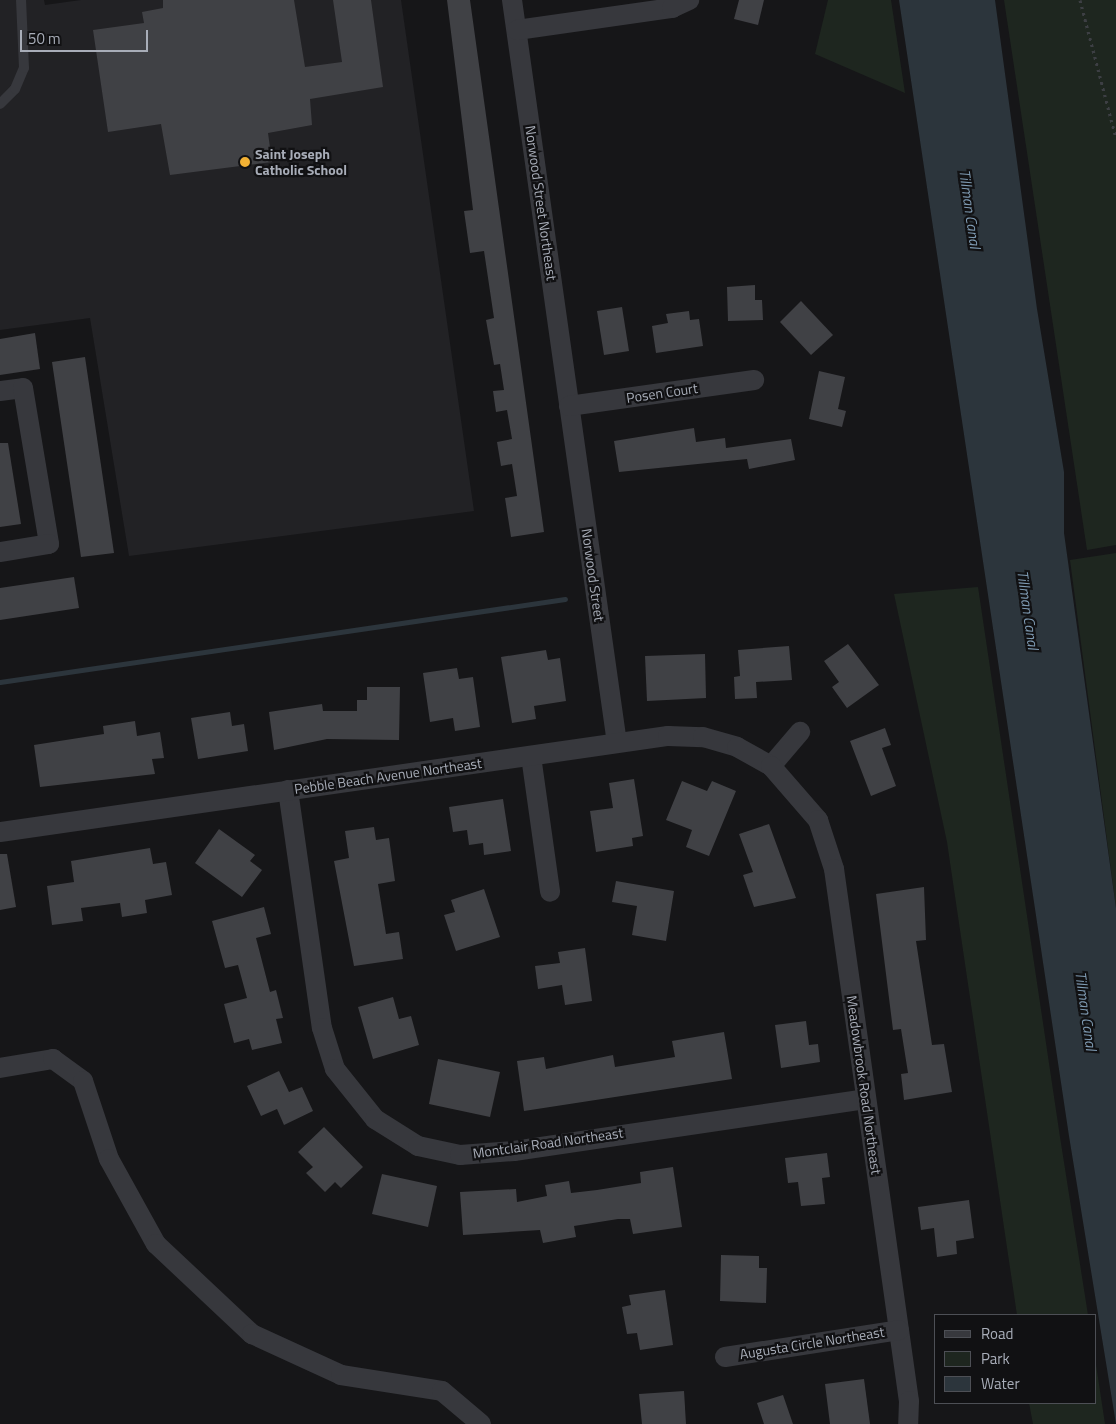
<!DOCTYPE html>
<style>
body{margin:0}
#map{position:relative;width:1116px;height:1424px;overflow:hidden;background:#161618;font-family:"Titillium Web",sans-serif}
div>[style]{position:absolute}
.built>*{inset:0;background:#222225}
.green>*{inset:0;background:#1e261f}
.water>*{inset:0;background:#2c353c}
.stream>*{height:5px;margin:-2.5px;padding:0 2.5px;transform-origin:2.5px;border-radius:2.5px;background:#2c353c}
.building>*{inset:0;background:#404145}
.path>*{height:3px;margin-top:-1.5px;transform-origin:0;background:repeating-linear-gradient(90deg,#3d3f44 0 2.5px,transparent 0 6.5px)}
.service>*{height:10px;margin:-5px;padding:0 5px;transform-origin:5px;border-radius:5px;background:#37383d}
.minor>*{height:20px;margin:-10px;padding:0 10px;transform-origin:10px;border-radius:10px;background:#37383d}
.dots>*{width:14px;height:14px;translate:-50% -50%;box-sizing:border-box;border:2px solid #111113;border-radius:50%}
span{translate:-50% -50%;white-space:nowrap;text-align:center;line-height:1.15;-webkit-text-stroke:4.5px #111113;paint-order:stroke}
.poi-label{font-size:14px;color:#a8adb8;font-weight:700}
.left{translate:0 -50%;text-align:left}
.street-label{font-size:14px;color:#a8adb8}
.water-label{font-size:15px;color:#7f9bb3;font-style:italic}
.legend{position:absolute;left:934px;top:1314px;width:162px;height:90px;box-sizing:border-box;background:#111113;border:1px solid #4d4f55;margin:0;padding:6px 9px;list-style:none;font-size:15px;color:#a8adb8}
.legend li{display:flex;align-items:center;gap:10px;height:25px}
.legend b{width:25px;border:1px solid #4d4f55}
.scale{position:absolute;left:20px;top:30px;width:128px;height:22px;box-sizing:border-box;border:2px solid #a8adb8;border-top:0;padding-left:6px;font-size:15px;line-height:18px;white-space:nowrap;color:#a8adb8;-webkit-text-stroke:4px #111113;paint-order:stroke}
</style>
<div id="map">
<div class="built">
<div style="clip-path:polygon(0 0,44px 0,45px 5px,81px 0,401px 0,474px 511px,129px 556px,90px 318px,0 330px)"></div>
</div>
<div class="green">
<div style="clip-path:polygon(828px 0,891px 0,905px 93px,815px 54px)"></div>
<div style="clip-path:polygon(1004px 0,1116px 0,1116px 545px,1087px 550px)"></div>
<div style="clip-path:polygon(1116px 553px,1116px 908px,1070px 560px)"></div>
<div style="clip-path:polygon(978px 587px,1060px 1137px,1088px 1315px,1017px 1315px,947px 842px,894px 594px)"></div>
<div style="clip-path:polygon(1095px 1358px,1105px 1424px,1033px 1424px,1029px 1403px,1095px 1403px)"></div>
</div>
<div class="water">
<div style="clip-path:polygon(899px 0,995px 0,1037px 309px,1064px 472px,1064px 533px,1116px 908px,1116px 1424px,1069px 1136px)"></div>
</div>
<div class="stream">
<div style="left:0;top:682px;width:571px;rotate:-8.36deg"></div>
</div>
<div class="building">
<div style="clip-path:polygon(163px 0,294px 0,305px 67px,342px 62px,333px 0,371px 0,383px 87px,310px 99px,312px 125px,268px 133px,272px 162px,170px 175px,161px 124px,108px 132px,93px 30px,144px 23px,142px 12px,163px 8px)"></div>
<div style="clip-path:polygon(447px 0,470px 0,544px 532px,511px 537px,505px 498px,517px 496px,512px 464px,501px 466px,497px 442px,512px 439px,507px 410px,496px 412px,493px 391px,504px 390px,500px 364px,494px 365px,486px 320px,494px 318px,484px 251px,470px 253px,464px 211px,473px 210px)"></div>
<div style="clip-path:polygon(739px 0,764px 0,758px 25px,734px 19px)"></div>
<div style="clip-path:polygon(755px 285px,755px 300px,762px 300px,763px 320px,728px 321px,727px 287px)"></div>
<div style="clip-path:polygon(801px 301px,833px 335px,811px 355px,780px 322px)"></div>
<div style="clip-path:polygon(622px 307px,629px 351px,604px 355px,597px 311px)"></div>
<div style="clip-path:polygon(689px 311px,690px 320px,699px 319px,703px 346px,656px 353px,652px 326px,668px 323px,666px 314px)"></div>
<div style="clip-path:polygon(35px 333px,40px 369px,0 375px,0 339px)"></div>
<div style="clip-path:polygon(85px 357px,114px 553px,81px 557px,52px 362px)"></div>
<div style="clip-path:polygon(819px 371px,845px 377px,838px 409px,846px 411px,842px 427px,809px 419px)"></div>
<div style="clip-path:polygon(694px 428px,696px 442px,725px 438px,726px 448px,791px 439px,795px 460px,749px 469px,747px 459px,619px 472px,614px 441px)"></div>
<div style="clip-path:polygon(0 443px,8px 443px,21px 524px,0 527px)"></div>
<div style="clip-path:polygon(74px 577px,79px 608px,0 620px,0 588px)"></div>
<div style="clip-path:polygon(848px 644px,879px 685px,847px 708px,832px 687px,839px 682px,824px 661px)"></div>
<div style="clip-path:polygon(789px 646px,792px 680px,756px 682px,757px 698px,735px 699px,734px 677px,740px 676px,738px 650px)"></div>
<div style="clip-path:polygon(546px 650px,548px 660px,560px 658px,566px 701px,534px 706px,536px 719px,512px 723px,501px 657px)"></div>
<div style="clip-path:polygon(705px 654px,706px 698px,647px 701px,645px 656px)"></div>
<div style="clip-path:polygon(457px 668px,459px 679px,473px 677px,480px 727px,455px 731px,453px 718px,430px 722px,423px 673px)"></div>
<div style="clip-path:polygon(367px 687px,400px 687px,399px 740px,327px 739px,274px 750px,269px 712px,322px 704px,323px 711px,357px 711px,357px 700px,367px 700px)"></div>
<div style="clip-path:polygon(230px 712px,232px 726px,244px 724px,248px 751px,198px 759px,191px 718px)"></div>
<div style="clip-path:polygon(135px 721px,137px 736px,160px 732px,164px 758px,152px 759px,155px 774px,40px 787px,34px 745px,104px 734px,103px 726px)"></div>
<div style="clip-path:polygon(885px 728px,891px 745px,882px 748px,896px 786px,871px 796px,850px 741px)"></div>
<div style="clip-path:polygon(634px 779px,643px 836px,632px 838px,633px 846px,596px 852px,590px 811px,613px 808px,609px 783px)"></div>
<div style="clip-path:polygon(682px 781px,707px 791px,712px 781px,736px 791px,709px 856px,686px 847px,692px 830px,666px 820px)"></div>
<div style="clip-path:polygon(503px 799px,511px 851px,484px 855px,483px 843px,469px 845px,467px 830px,453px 832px,449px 807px)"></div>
<div style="clip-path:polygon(769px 824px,796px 898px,754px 907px,743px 875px,753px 872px,739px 834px)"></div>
<div style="clip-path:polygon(374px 827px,376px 840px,389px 838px,395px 881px,378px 884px,386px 934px,399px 932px,403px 959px,354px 966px,334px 861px,349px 858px,345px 831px)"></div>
<div style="clip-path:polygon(219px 829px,255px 855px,250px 861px,262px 870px,242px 897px,195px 863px)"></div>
<div style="clip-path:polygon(150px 848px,153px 864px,166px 862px,172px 895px,145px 900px,147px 913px,122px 917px,120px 903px,81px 908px,83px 921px,52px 925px,47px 886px,74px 882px,71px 861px)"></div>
<div style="clip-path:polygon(0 854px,7px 854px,16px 907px,0 910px)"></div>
<div style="clip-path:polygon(616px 881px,674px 891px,666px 941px,632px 935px,637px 906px,612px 902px)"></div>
<div style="clip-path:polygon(924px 887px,926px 940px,916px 941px,932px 1045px,944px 1044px,952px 1092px,904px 1100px,901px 1074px,908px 1073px,901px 1029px,893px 1030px,876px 894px)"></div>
<div style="clip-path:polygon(484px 889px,500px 937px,456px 951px,444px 915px,455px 912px,451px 900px)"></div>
<div style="clip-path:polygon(264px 907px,271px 934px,256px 938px,270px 992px,276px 990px,283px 1018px,276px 1019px,282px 1043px,252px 1050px,249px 1039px,234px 1043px,224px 1004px,247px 998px,238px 965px,225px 968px,212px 921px)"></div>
<div style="clip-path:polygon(585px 948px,592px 1001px,565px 1005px,562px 985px,538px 989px,535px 966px,560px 963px,558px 952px)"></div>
<div style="clip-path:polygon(393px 997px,399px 1019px,411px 1016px,419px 1045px,373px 1059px,358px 1007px)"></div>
<div style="clip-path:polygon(806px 1021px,809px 1045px,818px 1044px,820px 1062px,781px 1068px,775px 1025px)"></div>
<div style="clip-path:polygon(724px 1032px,732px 1079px,524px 1111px,517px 1061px,544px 1057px,546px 1069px,613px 1055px,615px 1067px,675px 1057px,672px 1041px)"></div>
<div style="clip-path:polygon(438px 1059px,500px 1072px,490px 1117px,429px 1104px)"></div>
<div style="clip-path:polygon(279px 1071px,289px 1092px,302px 1087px,313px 1111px,284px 1125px,277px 1109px,261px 1116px,247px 1086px)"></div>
<div style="clip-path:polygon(324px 1127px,363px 1167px,341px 1188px,335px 1182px,325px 1192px,306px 1173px,313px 1167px,298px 1152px)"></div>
<div style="clip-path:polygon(827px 1153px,830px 1177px,822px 1178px,825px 1204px,801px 1206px,798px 1182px,788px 1183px,785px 1158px)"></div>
<div style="clip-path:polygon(673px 1167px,682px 1227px,633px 1234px,630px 1219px,618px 1219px,574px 1226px,576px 1237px,543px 1243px,540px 1230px,463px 1235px,460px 1192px,516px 1189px,517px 1202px,547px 1196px,545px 1185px,569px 1181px,571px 1193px,597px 1190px,641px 1183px,640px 1172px)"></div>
<div style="clip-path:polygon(382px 1174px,437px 1186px,428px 1227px,372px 1214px)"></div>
<div style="clip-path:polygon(969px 1200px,974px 1238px,956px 1241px,957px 1254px,937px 1257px,934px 1228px,921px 1230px,918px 1207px)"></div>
<div style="clip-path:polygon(721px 1255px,759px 1256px,759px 1268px,767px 1268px,766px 1303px,720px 1301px)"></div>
<div style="clip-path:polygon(665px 1290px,673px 1345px,640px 1350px,637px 1333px,627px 1334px,622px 1307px,631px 1305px,629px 1295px)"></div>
<div style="clip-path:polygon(864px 1379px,870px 1424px,830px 1424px,825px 1384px)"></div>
<div style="clip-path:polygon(684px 1391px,686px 1424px,642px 1424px,639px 1394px)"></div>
<div style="clip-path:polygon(783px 1395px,793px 1424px,764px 1424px,757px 1403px)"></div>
</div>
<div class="path">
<div style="left:1080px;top:0;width:143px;rotate:75.4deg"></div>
</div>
<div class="service">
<div style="left:0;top:104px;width:21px;rotate:-45deg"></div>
<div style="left:15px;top:89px;width:23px;rotate:-67deg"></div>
<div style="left:24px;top:68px;width:68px;rotate:-92.5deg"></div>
</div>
<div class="minor">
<div style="left:512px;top:0;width:750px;rotate:81.96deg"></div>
<div style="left:517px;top:30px;width:157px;rotate:-8.1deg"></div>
<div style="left:672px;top:8px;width:19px;rotate:-25deg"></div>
<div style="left:0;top:391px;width:23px;rotate:-7deg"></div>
<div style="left:23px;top:388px;width:158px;rotate:80.5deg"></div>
<div style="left:49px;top:544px;width:50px;rotate:170.7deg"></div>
<div style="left:569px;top:406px;width:187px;rotate:-8deg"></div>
<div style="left:531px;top:756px;width:137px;rotate:82deg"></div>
<div style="left:771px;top:766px;width:45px;rotate:-49.5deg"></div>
<div style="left:288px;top:790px;width:240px;rotate:81.9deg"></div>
<div style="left:322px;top:1028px;width:43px;rotate:72.4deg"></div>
<div style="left:335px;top:1069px;width:64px;rotate:51.3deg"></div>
<div style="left:375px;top:1119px;width:51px;rotate:32.1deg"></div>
<div style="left:418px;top:1146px;width:43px;rotate:12.1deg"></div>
<div style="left:460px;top:1155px;width:54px;rotate:-4.2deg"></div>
<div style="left:514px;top:1151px;width:355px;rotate:-8.4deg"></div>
<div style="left:0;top:832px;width:675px;rotate:-8.18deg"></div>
<div style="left:668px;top:736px;width:35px;rotate:2deg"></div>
<div style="left:703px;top:737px;width:35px;rotate:16deg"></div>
<div style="left:737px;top:747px;width:39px;rotate:29deg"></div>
<div style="left:771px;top:766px;width:72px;rotate:49deg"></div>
<div style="left:818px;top:820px;width:52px;rotate:71.9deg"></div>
<div style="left:834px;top:869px;width:537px;rotate:81.98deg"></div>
<div style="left:909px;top:1401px;width:23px;rotate:92deg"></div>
<div style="left:0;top:1068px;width:54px;rotate:-9.6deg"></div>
<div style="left:53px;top:1059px;width:37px;rotate:36deg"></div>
<div style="left:83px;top:1081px;width:82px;rotate:71.6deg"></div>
<div style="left:109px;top:1159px;width:97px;rotate:61.1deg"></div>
<div style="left:156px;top:1244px;width:132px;rotate:43.2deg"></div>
<div style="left:252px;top:1334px;width:98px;rotate:24.7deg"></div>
<div style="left:341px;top:1375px;width:102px;rotate:9deg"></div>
<div style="left:442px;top:1391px;width:51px;rotate:40.2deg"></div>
<div style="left:725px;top:1357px;width:176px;rotate:-8.8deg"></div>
</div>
<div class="dots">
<div style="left:245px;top:162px;background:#f2b134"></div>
</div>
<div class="poi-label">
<span class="left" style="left:255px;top:162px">Saint Joseph<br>Catholic School</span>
</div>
<div class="street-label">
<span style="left:541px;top:203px;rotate:82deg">Norwood Street Northeast</span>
<span style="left:662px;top:393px;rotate:-8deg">Posen Court</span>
<span style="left:593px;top:575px;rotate:82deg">Norwood Street</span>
<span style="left:388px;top:776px;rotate:-8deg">Pebble Beach Avenue Northeast</span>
<span style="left:864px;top:1085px;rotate:82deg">Meadowbrook Road Northeast</span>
<span style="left:548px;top:1143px;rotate:-8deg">Montclair Road Northeast</span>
<span style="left:812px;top:1343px;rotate:-9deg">Augusta Circle Northeast</span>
</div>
<div class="water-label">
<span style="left:970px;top:209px;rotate:82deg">Tillman Canal</span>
<span style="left:1028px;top:610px;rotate:82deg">Tillman Canal</span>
<span style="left:1086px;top:1011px;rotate:82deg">Tillman Canal</span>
</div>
<ul class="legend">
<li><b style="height:6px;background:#37383d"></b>Road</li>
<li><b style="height:14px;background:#1e261f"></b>Park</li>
<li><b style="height:14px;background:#2c353c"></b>Water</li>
</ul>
<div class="scale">50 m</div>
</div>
